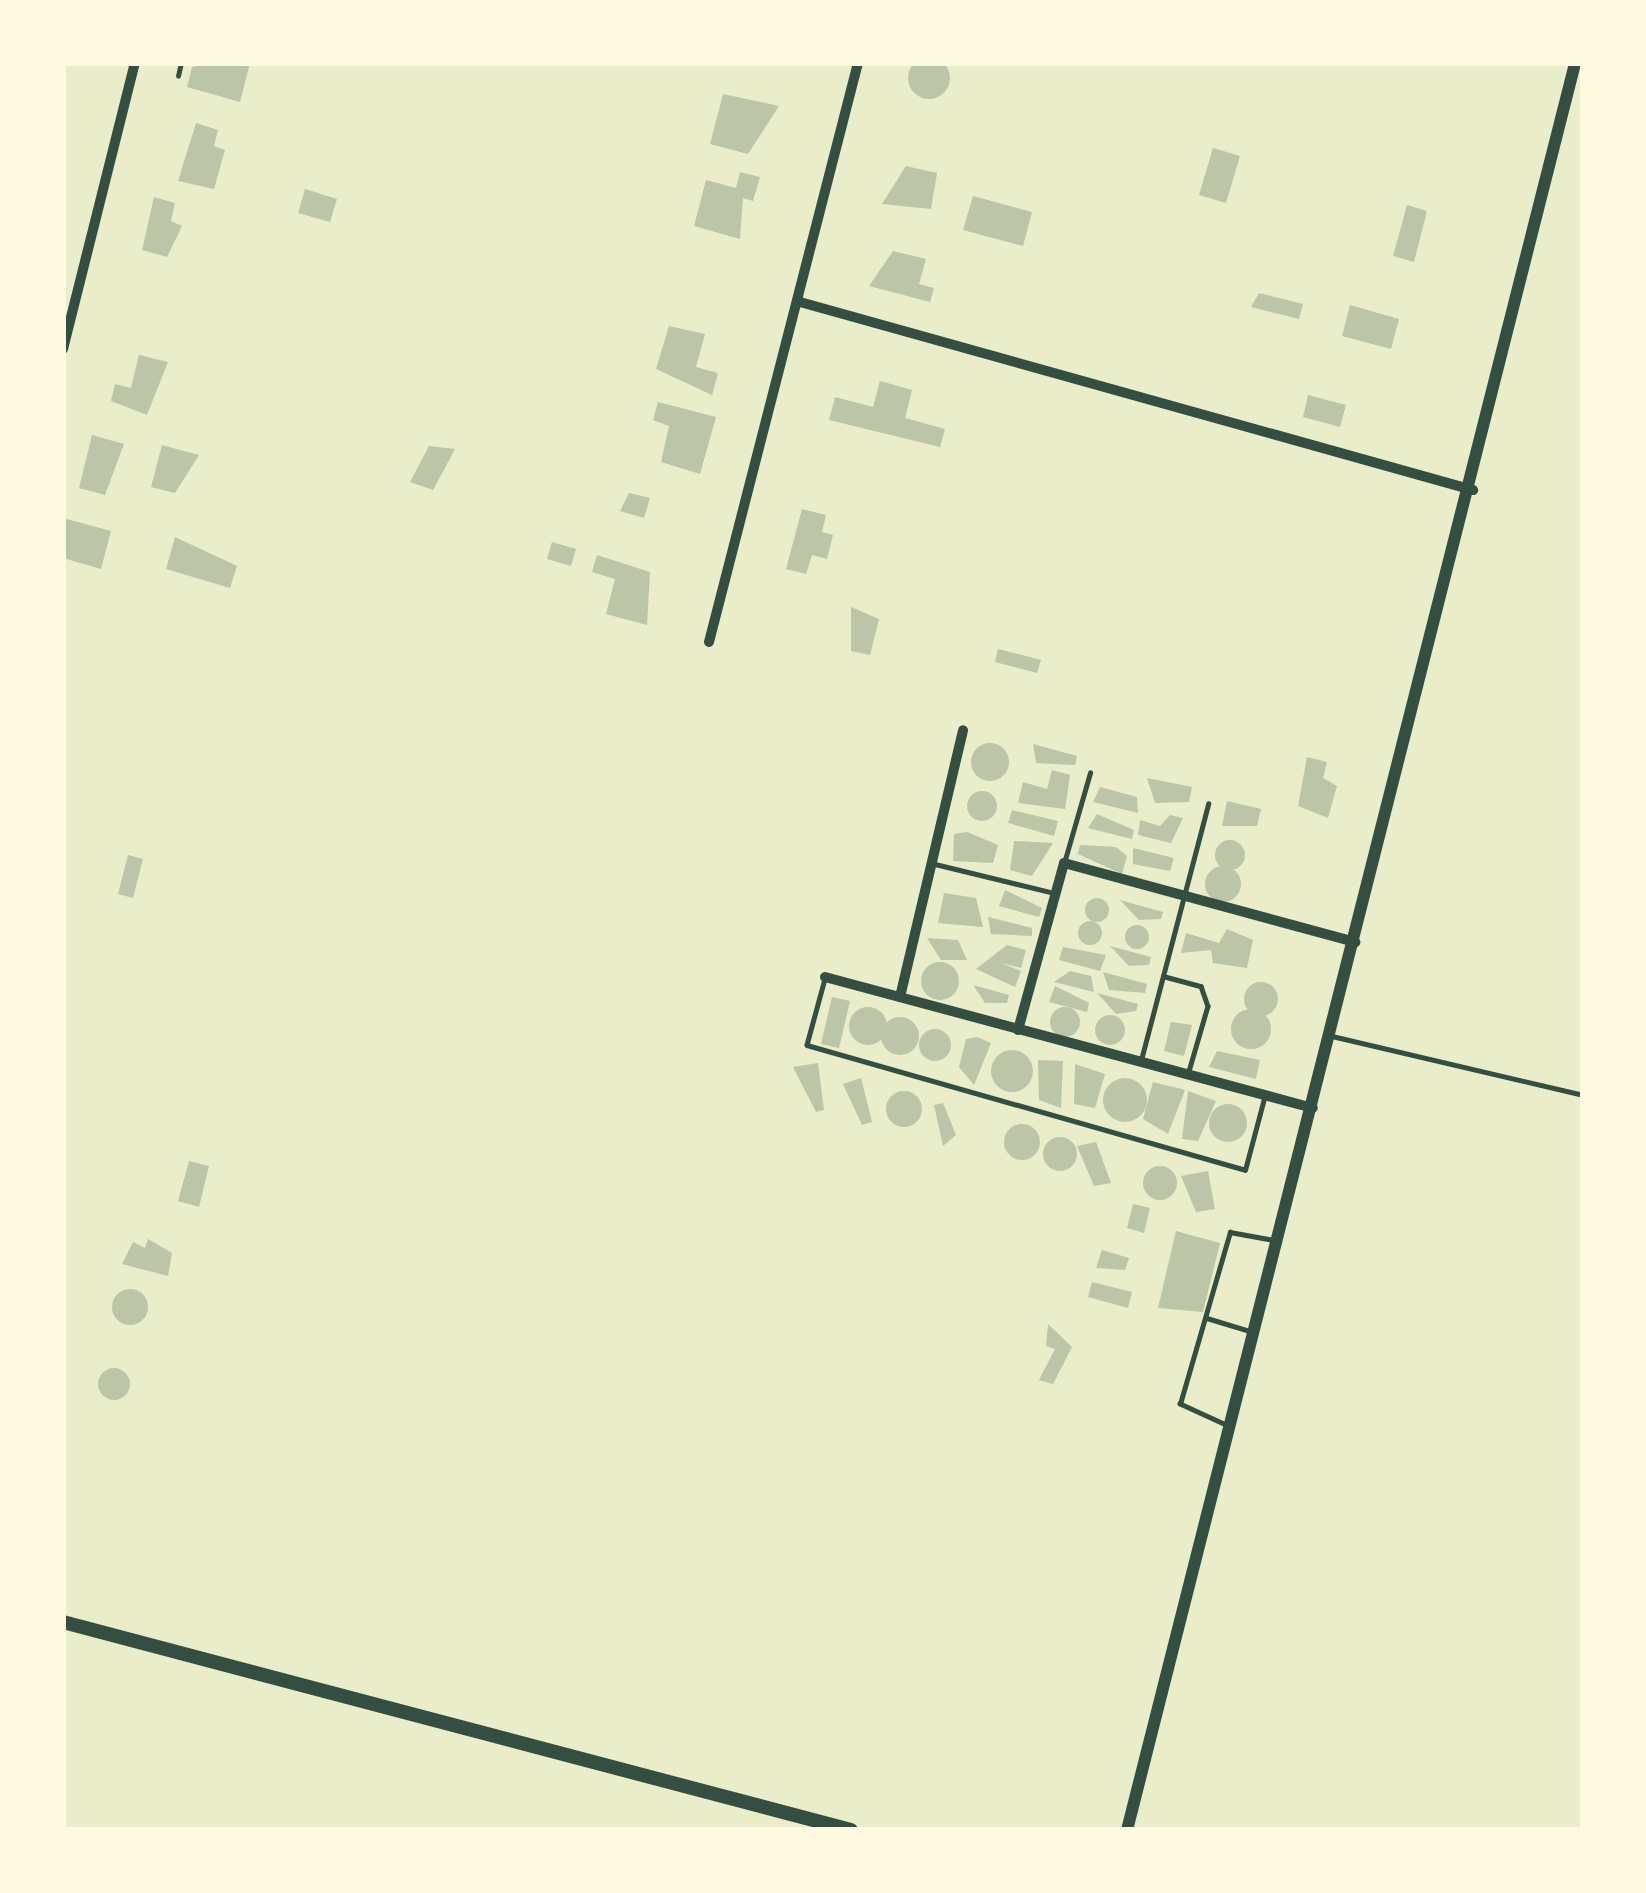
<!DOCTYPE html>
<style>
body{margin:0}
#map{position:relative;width:1646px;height:1893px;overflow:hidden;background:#e9edc9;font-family:Karla,sans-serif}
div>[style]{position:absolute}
.building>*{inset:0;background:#bcc5a7}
.round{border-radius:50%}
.service>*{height:4.5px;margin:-2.25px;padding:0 2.25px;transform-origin:2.25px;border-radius:2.25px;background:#344e41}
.minor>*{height:10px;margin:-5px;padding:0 5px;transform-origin:5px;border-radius:5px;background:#344e41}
.tertiary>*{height:12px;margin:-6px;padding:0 6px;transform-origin:6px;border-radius:6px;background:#344e41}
.secondary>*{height:14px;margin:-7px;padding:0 7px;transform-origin:7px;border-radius:7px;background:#344e41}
span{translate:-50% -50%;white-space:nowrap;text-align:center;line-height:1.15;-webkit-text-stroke:9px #fefae0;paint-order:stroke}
.frame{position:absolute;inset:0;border:66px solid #fefae0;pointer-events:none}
</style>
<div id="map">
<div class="building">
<div class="round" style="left:908px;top:57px;width:42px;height:42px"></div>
<div style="clip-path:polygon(210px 63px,250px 63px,240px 102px,187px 87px,192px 67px)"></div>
<div style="clip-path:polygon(723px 94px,779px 106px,748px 154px,710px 144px)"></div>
<div style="clip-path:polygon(196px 123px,218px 130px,214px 146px,225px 150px,214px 189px,178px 181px)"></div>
<div style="clip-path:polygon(1213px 148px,1240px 156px,1226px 203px,1199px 195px)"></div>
<div style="clip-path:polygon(906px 166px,937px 173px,931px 209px,882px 204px)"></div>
<div style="clip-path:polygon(740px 172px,760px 177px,753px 201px,743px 198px,740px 239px,694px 226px,706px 180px,736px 188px)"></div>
<div style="clip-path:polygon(305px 189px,337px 199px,330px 222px,298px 213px)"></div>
<div style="clip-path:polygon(973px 196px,1032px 212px,1023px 246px,963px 230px)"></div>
<div style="clip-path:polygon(154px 197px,175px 203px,171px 221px,182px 226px,167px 257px,142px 250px)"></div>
<div style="clip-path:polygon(1407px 205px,1427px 211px,1414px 262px,1393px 256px)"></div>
<div style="clip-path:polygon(893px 251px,926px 259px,919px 284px,934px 288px,930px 302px,869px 286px)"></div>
<div style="clip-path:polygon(1259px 293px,1303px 304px,1299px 319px,1251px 307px)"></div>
<div style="clip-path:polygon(1350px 305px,1399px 319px,1391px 349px,1342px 336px)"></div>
<div style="clip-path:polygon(669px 326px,705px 334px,696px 367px,718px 373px,712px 395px,656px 369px)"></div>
<div style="clip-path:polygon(139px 355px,168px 362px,147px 415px,111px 401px,115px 384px,131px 388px)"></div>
<div style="clip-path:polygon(880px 381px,912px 390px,905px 418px,945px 429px,940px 447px,829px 420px,835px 397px,873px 407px)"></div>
<div style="clip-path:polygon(1308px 395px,1346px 405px,1340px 427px,1303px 417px)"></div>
<div style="clip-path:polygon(658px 402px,716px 417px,700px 474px,661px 462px,669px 426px,653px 420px)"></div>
<div style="clip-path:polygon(92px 435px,124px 444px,105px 495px,79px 488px)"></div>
<div style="clip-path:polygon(162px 445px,199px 455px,175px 493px,151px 487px)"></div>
<div style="clip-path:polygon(429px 446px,455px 449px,433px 490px,410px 482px)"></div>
<div style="clip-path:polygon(629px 493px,650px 498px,644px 518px,620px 511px)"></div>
<div style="clip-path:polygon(802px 509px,826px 515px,822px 532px,833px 535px,827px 559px,812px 555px,806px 574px,786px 569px)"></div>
<div style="clip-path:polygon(63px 518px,111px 531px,101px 569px,63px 558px)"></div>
<div style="clip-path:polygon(175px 537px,237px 566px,230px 588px,166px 569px)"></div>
<div style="clip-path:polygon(552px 542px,576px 549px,571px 566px,547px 559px)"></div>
<div style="clip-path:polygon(597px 555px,650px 572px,647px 625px,606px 614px,615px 579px,592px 572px)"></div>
<div style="clip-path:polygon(851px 607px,879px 619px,870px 655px,851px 651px)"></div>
<div style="clip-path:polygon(998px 649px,1041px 660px,1037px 673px,995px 662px)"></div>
<div class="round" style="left:971px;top:743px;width:38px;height:38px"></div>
<div style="clip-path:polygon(1033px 744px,1077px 756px,1075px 765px,1036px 763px)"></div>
<div style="clip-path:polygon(1307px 757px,1327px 762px,1323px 778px,1337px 786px,1328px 818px,1298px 806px)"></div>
<div style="clip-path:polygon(1052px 770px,1070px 775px,1065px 809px,1018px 803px,1023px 782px,1047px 789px)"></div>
<div style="clip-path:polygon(1147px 778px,1192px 787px,1189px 802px,1155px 803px)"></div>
<div style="clip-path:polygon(1100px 787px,1137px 797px,1138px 813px,1093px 802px)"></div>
<div class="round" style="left:967px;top:791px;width:30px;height:30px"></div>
<div style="clip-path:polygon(1227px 801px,1261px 809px,1257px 826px,1222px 826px)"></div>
<div style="clip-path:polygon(1012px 810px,1058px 821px,1054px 836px,1008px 823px)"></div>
<div style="clip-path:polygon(1097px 814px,1134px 830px,1132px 839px,1088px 828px)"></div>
<div style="clip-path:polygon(1170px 815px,1183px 818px,1171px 843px,1138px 835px,1140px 820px,1160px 826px)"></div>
<div style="clip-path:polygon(967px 832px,998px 845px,993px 863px,953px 861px,954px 834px)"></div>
<div class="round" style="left:1215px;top:840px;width:30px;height:30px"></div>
<div style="clip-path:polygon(1014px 841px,1053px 843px,1032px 876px,1010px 870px)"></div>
<div style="clip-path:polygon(1080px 845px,1116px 847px,1127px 856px,1122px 874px,1078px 854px)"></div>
<div style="clip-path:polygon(1133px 848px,1174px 858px,1170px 871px,1133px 864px)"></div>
<div style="clip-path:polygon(128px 855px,143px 859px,133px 898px,118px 894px)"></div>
<div class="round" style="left:1205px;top:866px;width:36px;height:36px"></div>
<div style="clip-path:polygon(1005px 890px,1042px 908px,1039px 917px,999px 906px)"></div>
<div style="clip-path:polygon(944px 893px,976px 898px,983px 927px,938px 923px)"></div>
<div class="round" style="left:1085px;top:898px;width:24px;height:24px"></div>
<div style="clip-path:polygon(1120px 900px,1163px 912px,1161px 919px,1139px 920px)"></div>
<div style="clip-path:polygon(988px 917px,1032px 928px,1032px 936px,991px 934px)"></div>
<div class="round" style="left:1078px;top:921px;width:24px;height:24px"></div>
<div class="round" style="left:1125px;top:925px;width:24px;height:24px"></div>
<div style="clip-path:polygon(1227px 929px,1253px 940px,1247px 968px,1213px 963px,1211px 950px,1181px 953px,1186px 933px,1219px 943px)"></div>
<div style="clip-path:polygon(927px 938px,958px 940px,967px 960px,941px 960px)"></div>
<div style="clip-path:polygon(1007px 945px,1026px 950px,1021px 968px,1001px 963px,1021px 971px,1015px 987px,976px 969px)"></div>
<div style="clip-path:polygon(1110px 946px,1151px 957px,1149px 965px,1129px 966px)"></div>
<div style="clip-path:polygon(1063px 947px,1106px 955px,1100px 971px,1059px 960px)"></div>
<div class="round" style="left:921px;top:962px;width:38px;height:38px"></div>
<div style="clip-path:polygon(1070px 971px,1091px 976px,1094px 992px,1054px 982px)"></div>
<div style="clip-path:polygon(1103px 972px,1147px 984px,1145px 993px,1109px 990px)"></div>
<div class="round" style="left:1244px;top:982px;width:34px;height:34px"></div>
<div style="clip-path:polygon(973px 985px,1009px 995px,1007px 1003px,985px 1003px)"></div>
<div style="clip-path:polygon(1055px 986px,1089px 1003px,1087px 1012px,1049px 1002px)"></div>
<div style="clip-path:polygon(1097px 993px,1138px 1004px,1136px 1011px,1116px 1014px)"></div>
<div style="clip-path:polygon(832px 997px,850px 1001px,839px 1048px,821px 1044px)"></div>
<div class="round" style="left:1050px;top:1007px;width:30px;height:30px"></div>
<div class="round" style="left:849px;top:1007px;width:38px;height:38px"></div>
<div class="round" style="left:1231px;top:1009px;width:40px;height:40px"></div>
<div class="round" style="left:1095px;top:1015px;width:30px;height:30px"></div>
<div class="round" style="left:881px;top:1017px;width:38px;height:38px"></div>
<div style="clip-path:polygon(1171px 1022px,1192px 1025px,1184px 1056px,1164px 1051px)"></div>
<div class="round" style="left:919px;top:1029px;width:32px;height:32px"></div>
<div style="clip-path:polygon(977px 1037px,991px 1043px,974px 1085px,959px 1067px,966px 1039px)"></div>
<div class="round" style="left:991px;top:1050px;width:42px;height:42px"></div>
<div style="clip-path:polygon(1217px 1051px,1260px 1060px,1256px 1079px,1209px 1067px)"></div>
<div style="clip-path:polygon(1038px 1060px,1063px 1061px,1061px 1108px,1039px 1100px)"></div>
<div style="clip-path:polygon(818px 1063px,824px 1110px,816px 1112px,793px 1067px)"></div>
<div style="clip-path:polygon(1075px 1064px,1105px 1074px,1095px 1108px,1074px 1104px)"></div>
<div style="clip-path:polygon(861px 1078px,872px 1122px,862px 1125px,843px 1084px)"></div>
<div class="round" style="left:1103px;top:1078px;width:44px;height:44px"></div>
<div style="clip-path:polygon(1153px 1082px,1185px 1090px,1168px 1134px,1143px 1119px)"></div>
<div style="clip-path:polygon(1188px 1091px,1216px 1101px,1198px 1141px,1182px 1139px)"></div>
<div class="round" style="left:886px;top:1091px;width:36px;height:36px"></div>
<div style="clip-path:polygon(943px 1103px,956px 1135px,943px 1146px,934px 1105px)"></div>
<div class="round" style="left:1209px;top:1104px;width:38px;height:38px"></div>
<div class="round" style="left:1004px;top:1124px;width:36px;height:36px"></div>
<div class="round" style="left:1043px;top:1137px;width:34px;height:34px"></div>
<div style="clip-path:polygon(1096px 1142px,1111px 1183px,1094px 1186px,1077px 1146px)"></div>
<div style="clip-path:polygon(189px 1161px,209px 1166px,199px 1207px,178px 1201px)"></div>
<div class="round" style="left:1143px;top:1166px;width:34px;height:34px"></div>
<div style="clip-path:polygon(1208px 1171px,1215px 1209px,1196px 1212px,1181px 1176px)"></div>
<div style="clip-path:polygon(1133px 1204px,1150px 1208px,1144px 1233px,1127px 1228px)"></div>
<div style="clip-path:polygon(1176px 1231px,1220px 1243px,1203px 1312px,1158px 1308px)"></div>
<div style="clip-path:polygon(148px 1239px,172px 1253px,168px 1276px,122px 1264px,133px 1242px,145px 1248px)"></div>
<div style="clip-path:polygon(1102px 1250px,1129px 1258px,1125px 1270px,1096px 1268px)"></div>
<div style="clip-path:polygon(1092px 1282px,1132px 1292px,1128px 1308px,1088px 1297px)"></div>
<div class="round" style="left:112px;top:1289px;width:36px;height:36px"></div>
<div style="clip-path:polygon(1048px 1324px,1072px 1347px,1053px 1384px,1039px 1380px,1055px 1349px,1046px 1346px)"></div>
<div class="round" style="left:98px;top:1368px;width:32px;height:32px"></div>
</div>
<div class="service">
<div style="left:178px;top:76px;width:13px;rotate:-77deg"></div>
<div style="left:931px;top:863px;width:127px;rotate:13.7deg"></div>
<div style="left:1064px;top:863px;width:94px;rotate:-73.9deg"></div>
<div style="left:1163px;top:976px;width:39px;rotate:15deg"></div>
<div style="left:1201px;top:986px;width:21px;rotate:71deg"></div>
<div style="left:1208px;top:1006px;width:72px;rotate:106.2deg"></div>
<div style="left:825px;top:979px;width:68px;rotate:105.3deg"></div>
<div style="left:807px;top:1045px;width:455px;rotate:15.9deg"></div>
<div style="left:1245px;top:1170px;width:78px;rotate:-75.1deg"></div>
<div style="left:1332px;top:1036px;width:258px;rotate:13.2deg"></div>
<div style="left:1141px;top:1060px;width:265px;rotate:-75.3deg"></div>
<div style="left:1207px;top:1318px;width:48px;rotate:16.9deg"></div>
<div style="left:1228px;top:1426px;width:53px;rotate:-155.4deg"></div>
<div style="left:1180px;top:1404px;width:179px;rotate:-73.8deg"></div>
<div style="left:1230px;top:1232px;width:45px;rotate:10.3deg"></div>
</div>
<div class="minor">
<div style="left:800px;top:302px;width:699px;rotate:15.61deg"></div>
<div style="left:63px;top:349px;width:295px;rotate:-75.9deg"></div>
<div style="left:709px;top:642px;width:598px;rotate:-75.57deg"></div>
<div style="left:825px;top:977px;width:505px;rotate:15.03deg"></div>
<div style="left:900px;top:997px;width:274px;rotate:-76.7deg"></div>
<div style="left:1018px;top:1030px;width:173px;rotate:-74.6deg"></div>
<div style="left:1064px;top:863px;width:302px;rotate:15.2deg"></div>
</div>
<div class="tertiary">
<div style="left:1127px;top:1830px;width:1823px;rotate:-75.77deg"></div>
</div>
<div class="secondary">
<div style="left:63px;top:1622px;width:815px;rotate:14.79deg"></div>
</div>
<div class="frame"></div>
</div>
